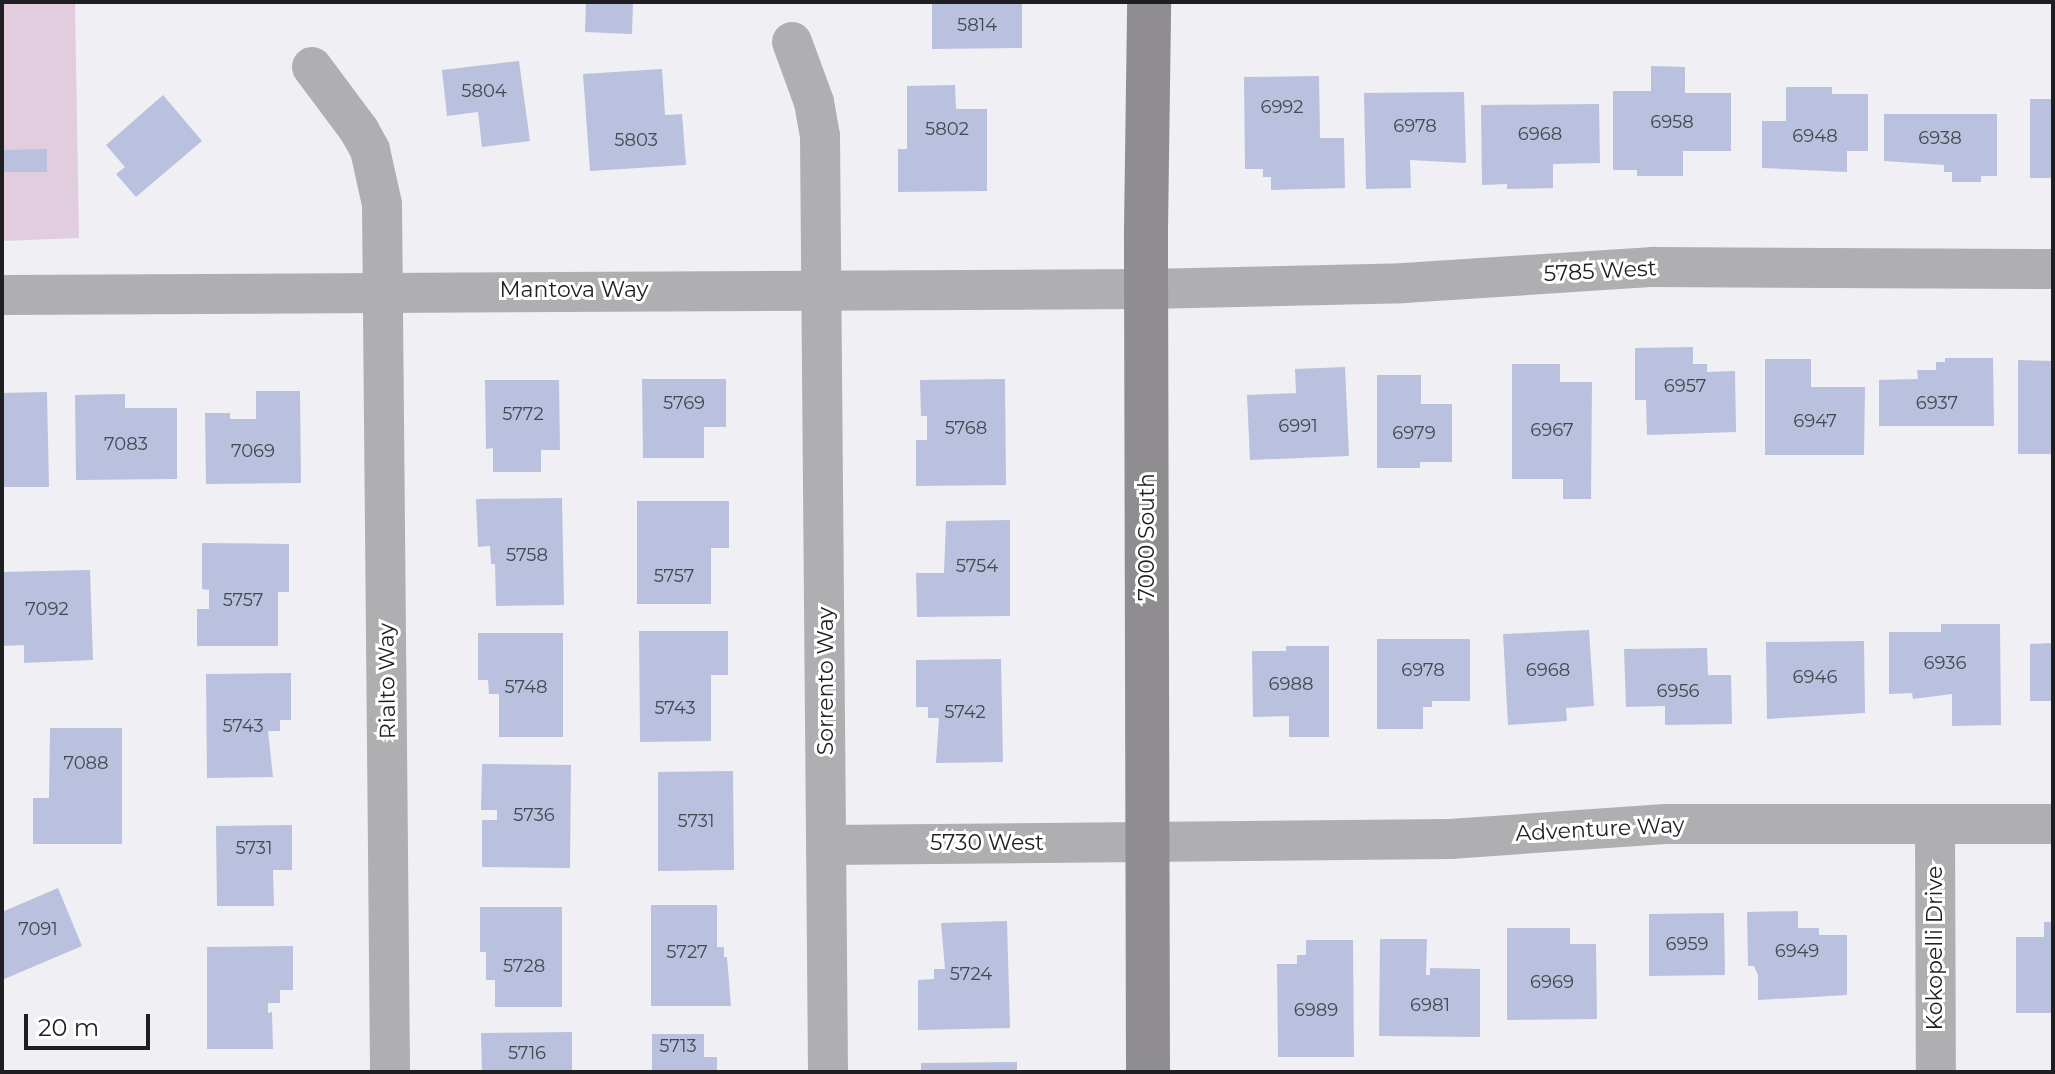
<!DOCTYPE html>
<style>
body{margin:0}
#map{position:relative;width:2055px;height:1074px;overflow:hidden;background:#f0eff4;font-family:Montserrat,sans-serif}
div>[style]{position:absolute}
.green>*{inset:0;background:#e2cddf}
.building>*{inset:0;background:#b9c1df}
.street>*{height:40px;margin:-20px;padding:0 20px;transform-origin:20px;border-radius:20px;background:#afaeb0}
.secondary>*{height:44px;margin:-22px;padding:0 22px;transform-origin:22px;border-radius:22px;background:#8f8d90}
span{translate:-50% -50%;white-space:nowrap;text-align:center;line-height:1.15;-webkit-text-stroke:6px #fff;paint-order:stroke}
.number-label{font-size:18px;color:#464850}
.number-label span{-webkit-text-stroke-width:0}
.street-label{font-size:22px;color:#1f1f21}
.frame{position:absolute;inset:0;border:4px solid #1f1f21;pointer-events:none}
.scale{position:absolute;left:24px;top:1014px;width:126px;height:36px;box-sizing:border-box;border:4px solid #1f1f21;border-top:0;padding-left:10px;font-size:24px;line-height:28px;white-space:nowrap;color:#1f1f21;-webkit-text-stroke:6px #fff;paint-order:stroke}
</style>
<div id="map">
<div class="green">
<div style="clip-path:polygon(2px 2px,75px 2px,79px 238px,2px 241px)"></div>
</div>
<div class="building">
<div style="clip-path:polygon(586px 2px,633px 2px,632px 34px,585px 32px)"></div>
<div style="clip-path:polygon(932px 2px,1022px 2px,1022px 48px,932px 49px)"></div>
<div style="clip-path:polygon(519px 61px,530px 141px,482px 147px,478px 112px,447px 116px,442px 70px)"></div>
<div style="clip-path:polygon(1651px 66px,1685px 67px,1685px 93px,1731px 93px,1731px 151px,1683px 151px,1683px 176px,1637px 176px,1637px 170px,1613px 170px,1613px 91px,1651px 91px)"></div>
<div style="clip-path:polygon(662px 69px,665px 115px,682px 114px,686px 165px,590px 171px,583px 74px)"></div>
<div style="clip-path:polygon(1319px 76px,1320px 138px,1344px 138px,1345px 188px,1271px 190px,1271px 177px,1263px 177px,1263px 169px,1245px 169px,1244px 77px)"></div>
<div style="clip-path:polygon(955px 85px,956px 109px,987px 109px,987px 191px,898px 192px,898px 149px,907px 149px,907px 86px)"></div>
<div style="clip-path:polygon(1786px 87px,1832px 87px,1832px 94px,1868px 94px,1868px 151px,1847px 151px,1847px 172px,1762px 168px,1762px 121px,1786px 121px)"></div>
<div style="clip-path:polygon(1464px 92px,1466px 163px,1410px 160px,1411px 188px,1366px 189px,1364px 93px)"></div>
<div style="clip-path:polygon(163px 95px,202px 141px,136px 197px,116px 174px,125px 167px,106px 145px)"></div>
<div style="clip-path:polygon(2030px 99px,2053px 99px,2053px 178px,2030px 178px)"></div>
<div style="clip-path:polygon(1599px 104px,1600px 163px,1553px 164px,1553px 188px,1507px 189px,1507px 184px,1482px 185px,1481px 105px)"></div>
<div style="clip-path:polygon(1884px 114px,1997px 114px,1997px 176px,1981px 176px,1981px 182px,1952px 182px,1952px 172px,1944px 172px,1944px 165px,1884px 161px)"></div>
<div style="clip-path:polygon(47px 149px,47px 172px,2px 172px,2px 150px)"></div>
<div style="clip-path:polygon(1693px 347px,1693px 364px,1707px 364px,1707px 372px,1735px 371px,1736px 432px,1647px 435px,1646px 400px,1635px 400px,1635px 348px)"></div>
<div style="clip-path:polygon(1945px 358px,1993px 358px,1994px 426px,1879px 426px,1879px 380px,1918px 379px,1917px 370px,1936px 370px,1936px 362px,1945px 362px)"></div>
<div style="clip-path:polygon(1765px 359px,1811px 359px,1811px 387px,1865px 387px,1864px 455px,1765px 455px)"></div>
<div style="clip-path:polygon(2018px 360px,2053px 361px,2053px 454px,2018px 454px)"></div>
<div style="clip-path:polygon(1512px 364px,1560px 364px,1560px 382px,1592px 382px,1591px 499px,1563px 499px,1563px 479px,1512px 479px)"></div>
<div style="clip-path:polygon(1345px 367px,1349px 456px,1250px 460px,1247px 395px,1296px 393px,1295px 369px)"></div>
<div style="clip-path:polygon(1377px 375px,1421px 375px,1421px 404px,1452px 404px,1452px 462px,1420px 462px,1420px 468px,1377px 468px)"></div>
<div style="clip-path:polygon(642px 379px,726px 379px,726px 427px,704px 427px,704px 458px,643px 458px)"></div>
<div style="clip-path:polygon(1005px 379px,1006px 485px,916px 486px,916px 440px,927px 440px,927px 416px,921px 416px,920px 380px)"></div>
<div style="clip-path:polygon(485px 380px,559px 380px,560px 450px,541px 450px,541px 472px,493px 472px,493px 448px,486px 449px)"></div>
<div style="clip-path:polygon(256px 391px,300px 391px,301px 483px,206px 484px,205px 413px,230px 413px,230px 419px,256px 419px)"></div>
<div style="clip-path:polygon(47px 392px,49px 487px,2px 487px,2px 393px)"></div>
<div style="clip-path:polygon(125px 394px,125px 408px,177px 408px,177px 479px,76px 480px,75px 395px)"></div>
<div style="clip-path:polygon(562px 498px,564px 605px,496px 606px,495px 564px,491px 564px,490px 546px,478px 547px,476px 499px)"></div>
<div style="clip-path:polygon(637px 501px,729px 501px,729px 548px,711px 548px,711px 604px,637px 604px)"></div>
<div style="clip-path:polygon(1010px 520px,1010px 616px,917px 617px,916px 573px,944px 573px,946px 521px)"></div>
<div style="clip-path:polygon(202px 543px,289px 544px,289px 592px,278px 592px,278px 646px,197px 646px,197px 609px,209px 609px,209px 590px,202px 589px)"></div>
<div style="clip-path:polygon(90px 570px,93px 660px,24px 663px,24px 645px,2px 646px,2px 572px)"></div>
<div style="clip-path:polygon(1941px 624px,2000px 624px,2001px 725px,1952px 726px,1952px 694px,1913px 699px,1912px 693px,1889px 694px,1889px 632px,1941px 632px)"></div>
<div style="clip-path:polygon(1589px 630px,1594px 706px,1566px 708px,1567px 721px,1508px 725px,1503px 634px)"></div>
<div style="clip-path:polygon(639px 631px,728px 631px,728px 675px,711px 675px,711px 741px,640px 742px)"></div>
<div style="clip-path:polygon(478px 633px,563px 633px,563px 737px,499px 737px,499px 694px,489px 694px,488px 680px,478px 680px)"></div>
<div style="clip-path:polygon(1377px 639px,1470px 639px,1470px 701px,1432px 701px,1432px 707px,1423px 707px,1423px 729px,1377px 729px)"></div>
<div style="clip-path:polygon(1864px 641px,1865px 713px,1767px 719px,1766px 642px)"></div>
<div style="clip-path:polygon(2053px 643px,2053px 701px,2030px 701px,2030px 644px)"></div>
<div style="clip-path:polygon(1286px 646px,1329px 646px,1329px 737px,1289px 737px,1289px 716px,1253px 717px,1252px 651px,1286px 651px)"></div>
<div style="clip-path:polygon(1707px 648px,1708px 675px,1731px 675px,1732px 724px,1665px 725px,1665px 706px,1626px 707px,1624px 649px)"></div>
<div style="clip-path:polygon(1001px 659px,1003px 762px,936px 763px,939px 718px,928px 718px,928px 707px,916px 707px,916px 660px)"></div>
<div style="clip-path:polygon(291px 673px,291px 720px,280px 720px,280px 731px,268px 731px,273px 777px,207px 778px,206px 674px)"></div>
<div style="clip-path:polygon(50px 728px,122px 728px,122px 844px,33px 844px,33px 798px,49px 798px)"></div>
<div style="clip-path:polygon(482px 764px,571px 765px,570px 868px,482px 867px,482px 820px,497px 820px,497px 810px,481px 810px)"></div>
<div style="clip-path:polygon(733px 771px,734px 870px,658px 871px,658px 772px)"></div>
<div style="clip-path:polygon(292px 825px,292px 870px,273px 870px,274px 906px,217px 906px,216px 826px)"></div>
<div style="clip-path:polygon(58px 888px,82px 946px,2px 980px,2px 912px)"></div>
<div style="clip-path:polygon(651px 905px,717px 905px,717px 947px,724px 947px,724px 957px,727px 957px,731px 1006px,651px 1006px)"></div>
<div style="clip-path:polygon(480px 907px,562px 907px,562px 1007px,495px 1007px,495px 980px,486px 980px,486px 952px,480px 952px)"></div>
<div style="clip-path:polygon(1798px 911px,1798px 928px,1819px 928px,1819px 935px,1847px 935px,1847px 995px,1758px 1000px,1758px 975px,1754px 966px,1748px 966px,1747px 912px)"></div>
<div style="clip-path:polygon(1724px 913px,1725px 975px,1649px 976px,1649px 914px)"></div>
<div style="clip-path:polygon(1007px 921px,1010px 1028px,918px 1030px,918px 980px,934px 979px,934px 969px,945px 969px,941px 923px)"></div>
<div style="clip-path:polygon(2044px 922px,2053px 922px,2053px 1013px,2016px 1013px,2016px 937px,2044px 937px)"></div>
<div style="clip-path:polygon(1507px 928px,1570px 928px,1570px 944px,1596px 944px,1597px 1019px,1507px 1020px)"></div>
<div style="clip-path:polygon(1380px 939px,1427px 939px,1426px 975px,1430px 975px,1430px 968px,1480px 969px,1480px 1037px,1379px 1036px)"></div>
<div style="clip-path:polygon(1306px 940px,1353px 940px,1354px 1057px,1278px 1057px,1277px 964px,1297px 964px,1297px 955px,1306px 955px)"></div>
<div style="clip-path:polygon(293px 946px,293px 990px,280px 990px,280px 1003px,268px 1003px,268px 1013px,272px 1012px,273px 1049px,207px 1049px,207px 947px)"></div>
<div style="clip-path:polygon(572px 1032px,572px 1072px,482px 1072px,481px 1033px)"></div>
<div style="clip-path:polygon(652px 1034px,704px 1034px,704px 1057px,717px 1057px,717px 1072px,652px 1072px)"></div>
<div style="clip-path:polygon(1017px 1062px,1017px 1072px,921px 1072px,921px 1063px)"></div>
</div>
<div class="street">
<div style="left:792px;top:42px;width:64px;rotate:69.9deg"></div>
<div style="left:814px;top:102px;width:35px;rotate:80deg"></div>
<div style="left:820px;top:136px;width:936px;rotate:89.51deg"></div>
<div style="left:312px;top:67px;width:79px;rotate:53.3deg"></div>
<div style="left:359px;top:130px;width:23px;rotate:61deg"></div>
<div style="left:370px;top:150px;width:55px;rotate:77.5deg"></div>
<div style="left:382px;top:204px;width:868px;rotate:89.47deg"></div>
<div style="left:2px;top:295px;width:1145px;rotate:-0.3deg"></div>
<div style="left:1147px;top:289px;width:257px;rotate:-1.3deg"></div>
<div style="left:1404px;top:283px;width:250px;rotate:-3.7deg"></div>
<div style="left:1653px;top:267px;width:400px;rotate:0.3deg"></div>
<div style="left:1935px;top:824px;width:248px;rotate:89.8deg"></div>
<div style="left:827px;top:845px;width:623px;rotate:-0.55deg"></div>
<div style="left:1450px;top:839px;width:216px;rotate:-4deg"></div>
<div style="left:1665px;top:824px;width:388px"></div>
</div>
<div class="secondary">
<div style="left:1148px;top:1072px;width:843px;rotate:-90.14deg"></div>
<div style="left:1146px;top:229px;width:227px;rotate:-89.2deg"></div>
</div>
<div class="number-label">
<span style="left:977px;top:25px">5814</span>
<span style="left:484px;top:91px">5804</span>
<span style="left:1282px;top:107px">6992</span>
<span style="left:1672px;top:122px">6958</span>
<span style="left:1415px;top:126px">6978</span>
<span style="left:947px;top:129px">5802</span>
<span style="left:1540px;top:134px">6968</span>
<span style="left:1815px;top:136px">6948</span>
<span style="left:1940px;top:138px">6938</span>
<span style="left:636px;top:140px">5803</span>
<span style="left:1685px;top:386px">6957</span>
<span style="left:684px;top:403px">5769</span>
<span style="left:1937px;top:403px">6937</span>
<span style="left:523px;top:414px">5772</span>
<span style="left:1815px;top:421px">6947</span>
<span style="left:1298px;top:426px">6991</span>
<span style="left:966px;top:428px">5768</span>
<span style="left:1552px;top:430px">6967</span>
<span style="left:1414px;top:433px">6979</span>
<span style="left:126px;top:444px">7083</span>
<span style="left:253px;top:451px">7069</span>
<span style="left:527px;top:555px">5758</span>
<span style="left:977px;top:566px">5754</span>
<span style="left:674px;top:576px">5757</span>
<span style="left:243px;top:600px">5757</span>
<span style="left:47px;top:609px">7092</span>
<span style="left:1945px;top:663px">6936</span>
<span style="left:1423px;top:670px">6978</span>
<span style="left:1548px;top:670px">6968</span>
<span style="left:1815px;top:677px">6946</span>
<span style="left:1291px;top:684px">6988</span>
<span style="left:526px;top:687px">5748</span>
<span style="left:1678px;top:691px">6956</span>
<span style="left:675px;top:708px">5743</span>
<span style="left:965px;top:712px">5742</span>
<span style="left:243px;top:726px">5743</span>
<span style="left:86px;top:763px">7088</span>
<span style="left:534px;top:815px">5736</span>
<span style="left:696px;top:821px">5731</span>
<span style="left:254px;top:848px">5731</span>
<span style="left:38px;top:929px">7091</span>
<span style="left:1687px;top:944px">6959</span>
<span style="left:1797px;top:951px">6949</span>
<span style="left:687px;top:952px">5727</span>
<span style="left:524px;top:966px">5728</span>
<span style="left:971px;top:974px">5724</span>
<span style="left:1552px;top:982px">6969</span>
<span style="left:1430px;top:1005px">6981</span>
<span style="left:1316px;top:1010px">6989</span>
<span style="left:678px;top:1046px">5713</span>
<span style="left:527px;top:1053px">5716</span>
</div>
<div class="street-label">
<span style="left:1600px;top:271px;rotate:-3deg">5785 West</span>
<span style="left:574px;top:290px">Mantova Way</span>
<span style="left:1147px;top:537px;rotate:-90deg">7000 South</span>
<span style="left:387px;top:681px;rotate:-91deg">Rialto Way</span>
<span style="left:826px;top:681px;rotate:-90deg">Sorrento Way</span>
<span style="left:1600px;top:829px;rotate:-3deg">Adventure Way</span>
<span style="left:987px;top:843px">5730 West</span>
<span style="left:1935px;top:948px;rotate:-90deg">Kokopelli Drive</span>
</div>
<div class="frame"></div>
<div class="scale">20 m</div>
</div>
